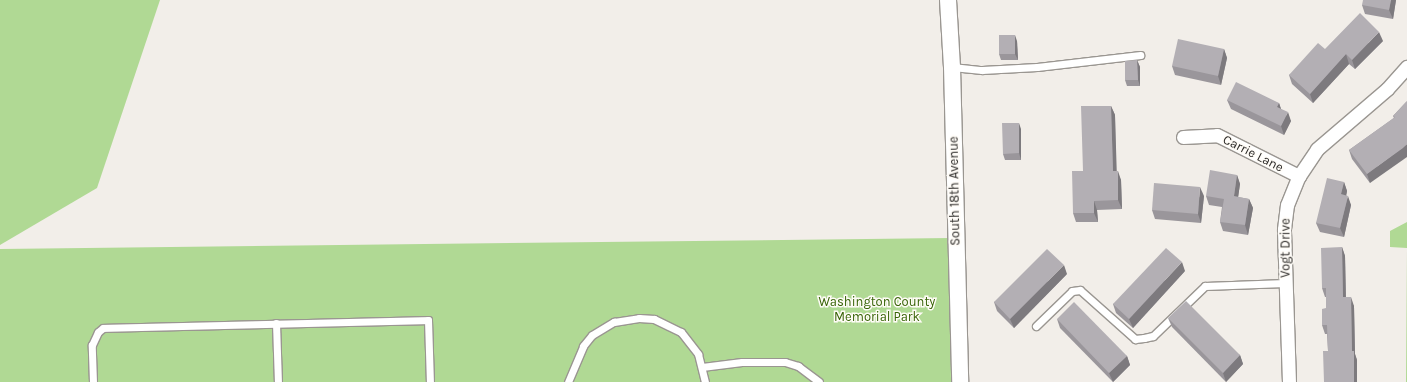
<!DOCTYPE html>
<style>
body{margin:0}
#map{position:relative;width:1407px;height:382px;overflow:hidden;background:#f2eee9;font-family:Karla,sans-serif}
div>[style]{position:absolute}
.green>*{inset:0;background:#b0d994}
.roads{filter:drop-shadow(1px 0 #9a9691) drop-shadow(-1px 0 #9a9691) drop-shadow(0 1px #9a9691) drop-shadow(0 -1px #9a9691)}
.service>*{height:7px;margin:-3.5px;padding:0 3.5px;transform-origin:3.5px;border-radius:3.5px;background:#fff}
.minor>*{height:13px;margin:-6.5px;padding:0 6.5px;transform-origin:6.5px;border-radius:6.5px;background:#fff}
.tertiary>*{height:16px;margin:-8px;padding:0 8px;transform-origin:8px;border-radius:8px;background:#fff}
.wall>*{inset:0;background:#9a969b}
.shaded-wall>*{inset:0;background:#7d7a7e}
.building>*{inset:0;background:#b3afb4}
span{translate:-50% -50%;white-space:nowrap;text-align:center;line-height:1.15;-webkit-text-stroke:3px #fffcf7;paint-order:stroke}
.street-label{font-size:13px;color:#2d2b29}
.park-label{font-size:13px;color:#386407}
</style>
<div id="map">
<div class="green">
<div style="clip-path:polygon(0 0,160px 0,97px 188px,0 245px)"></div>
<div style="clip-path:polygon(1407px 222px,1407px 382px,1406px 382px,1407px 248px,1390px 247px,1390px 231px)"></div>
<div style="clip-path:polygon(950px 238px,951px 382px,0 382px,0 249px)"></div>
</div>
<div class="roads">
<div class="service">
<div style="left:952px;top:67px;width:30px;rotate:6deg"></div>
<div style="left:982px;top:70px;width:55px;rotate:-3.1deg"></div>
<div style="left:1037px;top:67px;width:104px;rotate:-6.6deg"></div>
<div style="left:276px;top:323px;width:59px;rotate:88.1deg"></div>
<div style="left:1036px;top:326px;width:50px;rotate:-44.2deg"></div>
<div style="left:1072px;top:291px;width:8px;rotate:-7deg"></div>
<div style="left:1080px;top:290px;width:74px;rotate:41.7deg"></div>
<div style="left:1135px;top:339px;width:9px;rotate:-6deg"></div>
<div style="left:1144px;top:338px;width:9px;rotate:-13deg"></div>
<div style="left:1153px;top:336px;width:72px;rotate:-43.9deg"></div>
<div style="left:1205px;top:286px;width:80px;rotate:-2.1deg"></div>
<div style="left:702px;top:367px;width:40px;rotate:-7.1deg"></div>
<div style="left:742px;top:362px;width:43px"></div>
<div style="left:785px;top:362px;width:14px;rotate:17deg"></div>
<div style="left:798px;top:366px;width:26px;rotate:37deg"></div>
<div style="left:93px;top:382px;width:37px;rotate:-92deg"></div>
<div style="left:92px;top:345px;width:14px;rotate:-65deg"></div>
<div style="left:98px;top:332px;width:6px;rotate:-39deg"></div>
<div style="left:103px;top:328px;width:325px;rotate:-1.4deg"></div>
<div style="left:428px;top:320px;width:62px;rotate:88.2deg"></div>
<div style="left:568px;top:382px;width:39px;rotate:-67deg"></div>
<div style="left:583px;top:346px;width:14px;rotate:-51deg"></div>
<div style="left:592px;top:335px;width:26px;rotate:-31deg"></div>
<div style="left:614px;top:322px;width:25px;rotate:-9deg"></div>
<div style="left:639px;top:318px;width:15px;rotate:4deg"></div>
<div style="left:654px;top:319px;width:30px;rotate:26deg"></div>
<div style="left:681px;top:332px;width:28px;rotate:52deg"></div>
<div style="left:698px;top:354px;width:29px;rotate:76deg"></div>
</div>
<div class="minor">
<div style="left:1183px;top:137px;width:34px;rotate:-3deg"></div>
<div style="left:1217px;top:135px;width:92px;rotate:26.6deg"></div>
<div style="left:1289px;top:382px;width:153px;rotate:-91.9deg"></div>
<div style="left:1284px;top:229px;width:24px;rotate:-83deg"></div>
<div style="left:1287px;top:205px;width:31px;rotate:-68deg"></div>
<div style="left:1299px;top:176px;width:32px;rotate:-56deg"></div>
<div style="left:1317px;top:149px;width:92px;rotate:-40.6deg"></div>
<div style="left:1387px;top:89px;width:30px;rotate:-48deg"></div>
</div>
<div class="tertiary">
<div style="left:948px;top:0;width:67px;rotate:86.6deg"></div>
<div style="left:952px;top:67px;width:315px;rotate:88.5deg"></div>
</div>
</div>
<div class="wall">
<div style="clip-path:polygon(1396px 0,1393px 19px,1365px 14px,1362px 5px)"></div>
<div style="clip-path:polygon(1017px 41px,1018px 60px,1001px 60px,999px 54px)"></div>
<div style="clip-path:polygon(1383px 41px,1355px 69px,1349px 64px,1313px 103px,1292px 84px,1289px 75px,1325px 49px)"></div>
<div style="clip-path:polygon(1224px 49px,1227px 58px,1221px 85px,1175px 75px,1172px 66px)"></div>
<div style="clip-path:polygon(1137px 60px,1140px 67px,1140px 86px,1127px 86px,1125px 80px)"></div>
<div style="clip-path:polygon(1227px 100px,1279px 103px,1281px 109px,1291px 121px,1284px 135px,1231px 109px)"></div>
<div style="clip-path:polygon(1407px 101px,1370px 183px,1352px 159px,1349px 150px,1394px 118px,1393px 116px)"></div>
<div style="clip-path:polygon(1111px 106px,1115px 115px,1116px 171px,1121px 180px,1122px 209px,1097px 210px,1098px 222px,1076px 222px,1073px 213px,1083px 171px)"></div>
<div style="clip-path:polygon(1021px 129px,1021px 160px,1005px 160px,1003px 154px)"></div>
<div style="clip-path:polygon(1237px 175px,1240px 184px,1238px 197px,1249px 199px,1253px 208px,1248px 235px,1223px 231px,1220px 222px,1222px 207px,1209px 205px,1206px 196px)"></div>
<div style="clip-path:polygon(1344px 182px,1347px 191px,1346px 195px,1351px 205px,1344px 237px,1320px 232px,1316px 223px)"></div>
<div style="clip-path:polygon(1204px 196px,1201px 223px,1155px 219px,1152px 210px)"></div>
<div style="clip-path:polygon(1342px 247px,1345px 256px,1346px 297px,1354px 306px,1355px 354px,1357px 360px,1357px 382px,1324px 382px,1328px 351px,1327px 334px,1325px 334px,1322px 325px,1326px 308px,1326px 297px,1325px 297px,1322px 288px)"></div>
<div style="clip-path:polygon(1185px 271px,1133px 328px,1116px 313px,1113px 304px)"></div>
<div style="clip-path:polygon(1067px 274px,1014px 328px,997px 311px,994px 302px)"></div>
<div style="clip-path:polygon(1168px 318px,1240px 355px,1243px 364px,1226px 382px,1172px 327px)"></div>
<div style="clip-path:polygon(1057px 319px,1127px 356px,1130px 365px,1113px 382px,1060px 328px)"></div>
</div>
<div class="shaded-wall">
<div style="clip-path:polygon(1391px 0,1396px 0,1393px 19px,1389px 10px)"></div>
<div style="clip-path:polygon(1379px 32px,1383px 41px,1355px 69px,1352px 60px)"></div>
<div style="clip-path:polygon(1015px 35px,1017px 41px,1018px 60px,1015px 54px)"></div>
<div style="clip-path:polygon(1224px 49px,1227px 58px,1221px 85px,1218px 76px)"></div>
<div style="clip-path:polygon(1346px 54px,1349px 64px,1313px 103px,1310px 94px)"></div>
<div style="clip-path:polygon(1137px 60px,1140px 67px,1140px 86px,1138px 80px)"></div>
<div style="clip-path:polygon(1279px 103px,1282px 112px,1277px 107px)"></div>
<div style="clip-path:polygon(1111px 106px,1115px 115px,1117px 180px,1113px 171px)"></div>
<div style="clip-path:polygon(1288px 112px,1291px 121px,1284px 135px,1281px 126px)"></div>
<div style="clip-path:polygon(1019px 123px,1021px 129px,1021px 160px,1019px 153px)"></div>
<div style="clip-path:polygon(1407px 144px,1407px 157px,1370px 183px,1367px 174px)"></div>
<div style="clip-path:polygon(1118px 171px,1121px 180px,1122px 209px,1118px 200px)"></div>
<div style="clip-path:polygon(1237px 175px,1240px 184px,1237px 205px,1234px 196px)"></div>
<div style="clip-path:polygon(1344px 182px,1347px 191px,1345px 203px,1341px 194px)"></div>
<div style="clip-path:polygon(1200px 187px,1204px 196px,1201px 223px,1198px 214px)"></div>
<div style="clip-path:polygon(1348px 196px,1351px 205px,1344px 237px,1340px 228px)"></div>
<div style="clip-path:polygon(1249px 199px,1253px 208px,1248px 235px,1245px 225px)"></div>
<div style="clip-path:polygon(1094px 201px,1097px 210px,1098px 222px,1094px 213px)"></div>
<div style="clip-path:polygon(1342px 247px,1345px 256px,1346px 306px,1343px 297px)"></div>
<div style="clip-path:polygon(1182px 262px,1185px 271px,1133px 328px,1129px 319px)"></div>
<div style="clip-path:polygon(1064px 265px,1067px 274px,1014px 328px,1010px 319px)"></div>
<div style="clip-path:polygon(1351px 297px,1354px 306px,1355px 354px,1357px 360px,1357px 382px,1354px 382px,1352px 351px)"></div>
<div style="clip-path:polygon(1240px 355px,1243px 364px,1226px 382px,1223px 373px)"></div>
<div style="clip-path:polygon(1127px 356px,1130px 365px,1113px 382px,1109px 373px)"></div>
</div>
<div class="building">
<div style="clip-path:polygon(1363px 0,1391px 0,1389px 10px,1362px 5px)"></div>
<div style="clip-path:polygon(1360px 13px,1379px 32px,1352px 60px,1346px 54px,1310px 94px,1289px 75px,1318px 43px,1325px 49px)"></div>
<div style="clip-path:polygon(999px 35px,1015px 35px,1015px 54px,999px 54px)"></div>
<div style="clip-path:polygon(1178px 39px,1224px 49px,1218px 76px,1172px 66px)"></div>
<div style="clip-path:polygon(1137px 60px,1138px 80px,1125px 80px,1125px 61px)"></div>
<div style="clip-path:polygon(1236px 82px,1279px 103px,1277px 107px,1288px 112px,1281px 126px,1227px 100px)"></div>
<div style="clip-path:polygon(1407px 101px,1407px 144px,1403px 148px,1367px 174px,1349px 150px,1395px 117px,1393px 116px)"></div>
<div style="clip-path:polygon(1081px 106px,1111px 106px,1113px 171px,1118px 171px,1118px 200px,1094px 201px,1094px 213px,1073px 213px,1072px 171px,1083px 171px)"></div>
<div style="clip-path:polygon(1002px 123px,1019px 123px,1019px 153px,1003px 154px)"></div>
<div style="clip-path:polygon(1210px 170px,1237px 175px,1234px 196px,1249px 199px,1245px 225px,1220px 222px,1224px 199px,1206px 196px)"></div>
<div style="clip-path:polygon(1327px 178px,1344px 182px,1341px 194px,1348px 196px,1340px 228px,1316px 223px)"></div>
<div style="clip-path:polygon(1154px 183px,1200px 187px,1198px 214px,1152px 210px)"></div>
<div style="clip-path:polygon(1342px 247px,1343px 297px,1351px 297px,1352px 351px,1354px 351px,1354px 382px,1324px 382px,1323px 351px,1328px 351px,1327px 325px,1322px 325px,1322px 309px,1326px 308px,1326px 288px,1322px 288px,1321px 248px)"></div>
<div style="clip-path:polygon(1166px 248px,1182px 262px,1129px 319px,1113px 304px)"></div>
<div style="clip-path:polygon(1047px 249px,1064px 265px,1010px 319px,994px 302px)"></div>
<div style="clip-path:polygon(1186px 301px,1240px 355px,1223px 373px,1168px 318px)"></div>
<div style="clip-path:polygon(1074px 302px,1127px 356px,1109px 373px,1057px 319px)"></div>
</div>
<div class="street-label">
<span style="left:1253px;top:154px;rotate:27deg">Carrie Lane</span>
<span style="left:955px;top:191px;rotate:-91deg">South 18th Avenue</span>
<span style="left:1286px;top:248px;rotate:-90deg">Vogt Drive</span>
</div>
<div class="park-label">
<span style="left:877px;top:310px">Washington County<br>Memorial Park</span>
</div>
</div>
